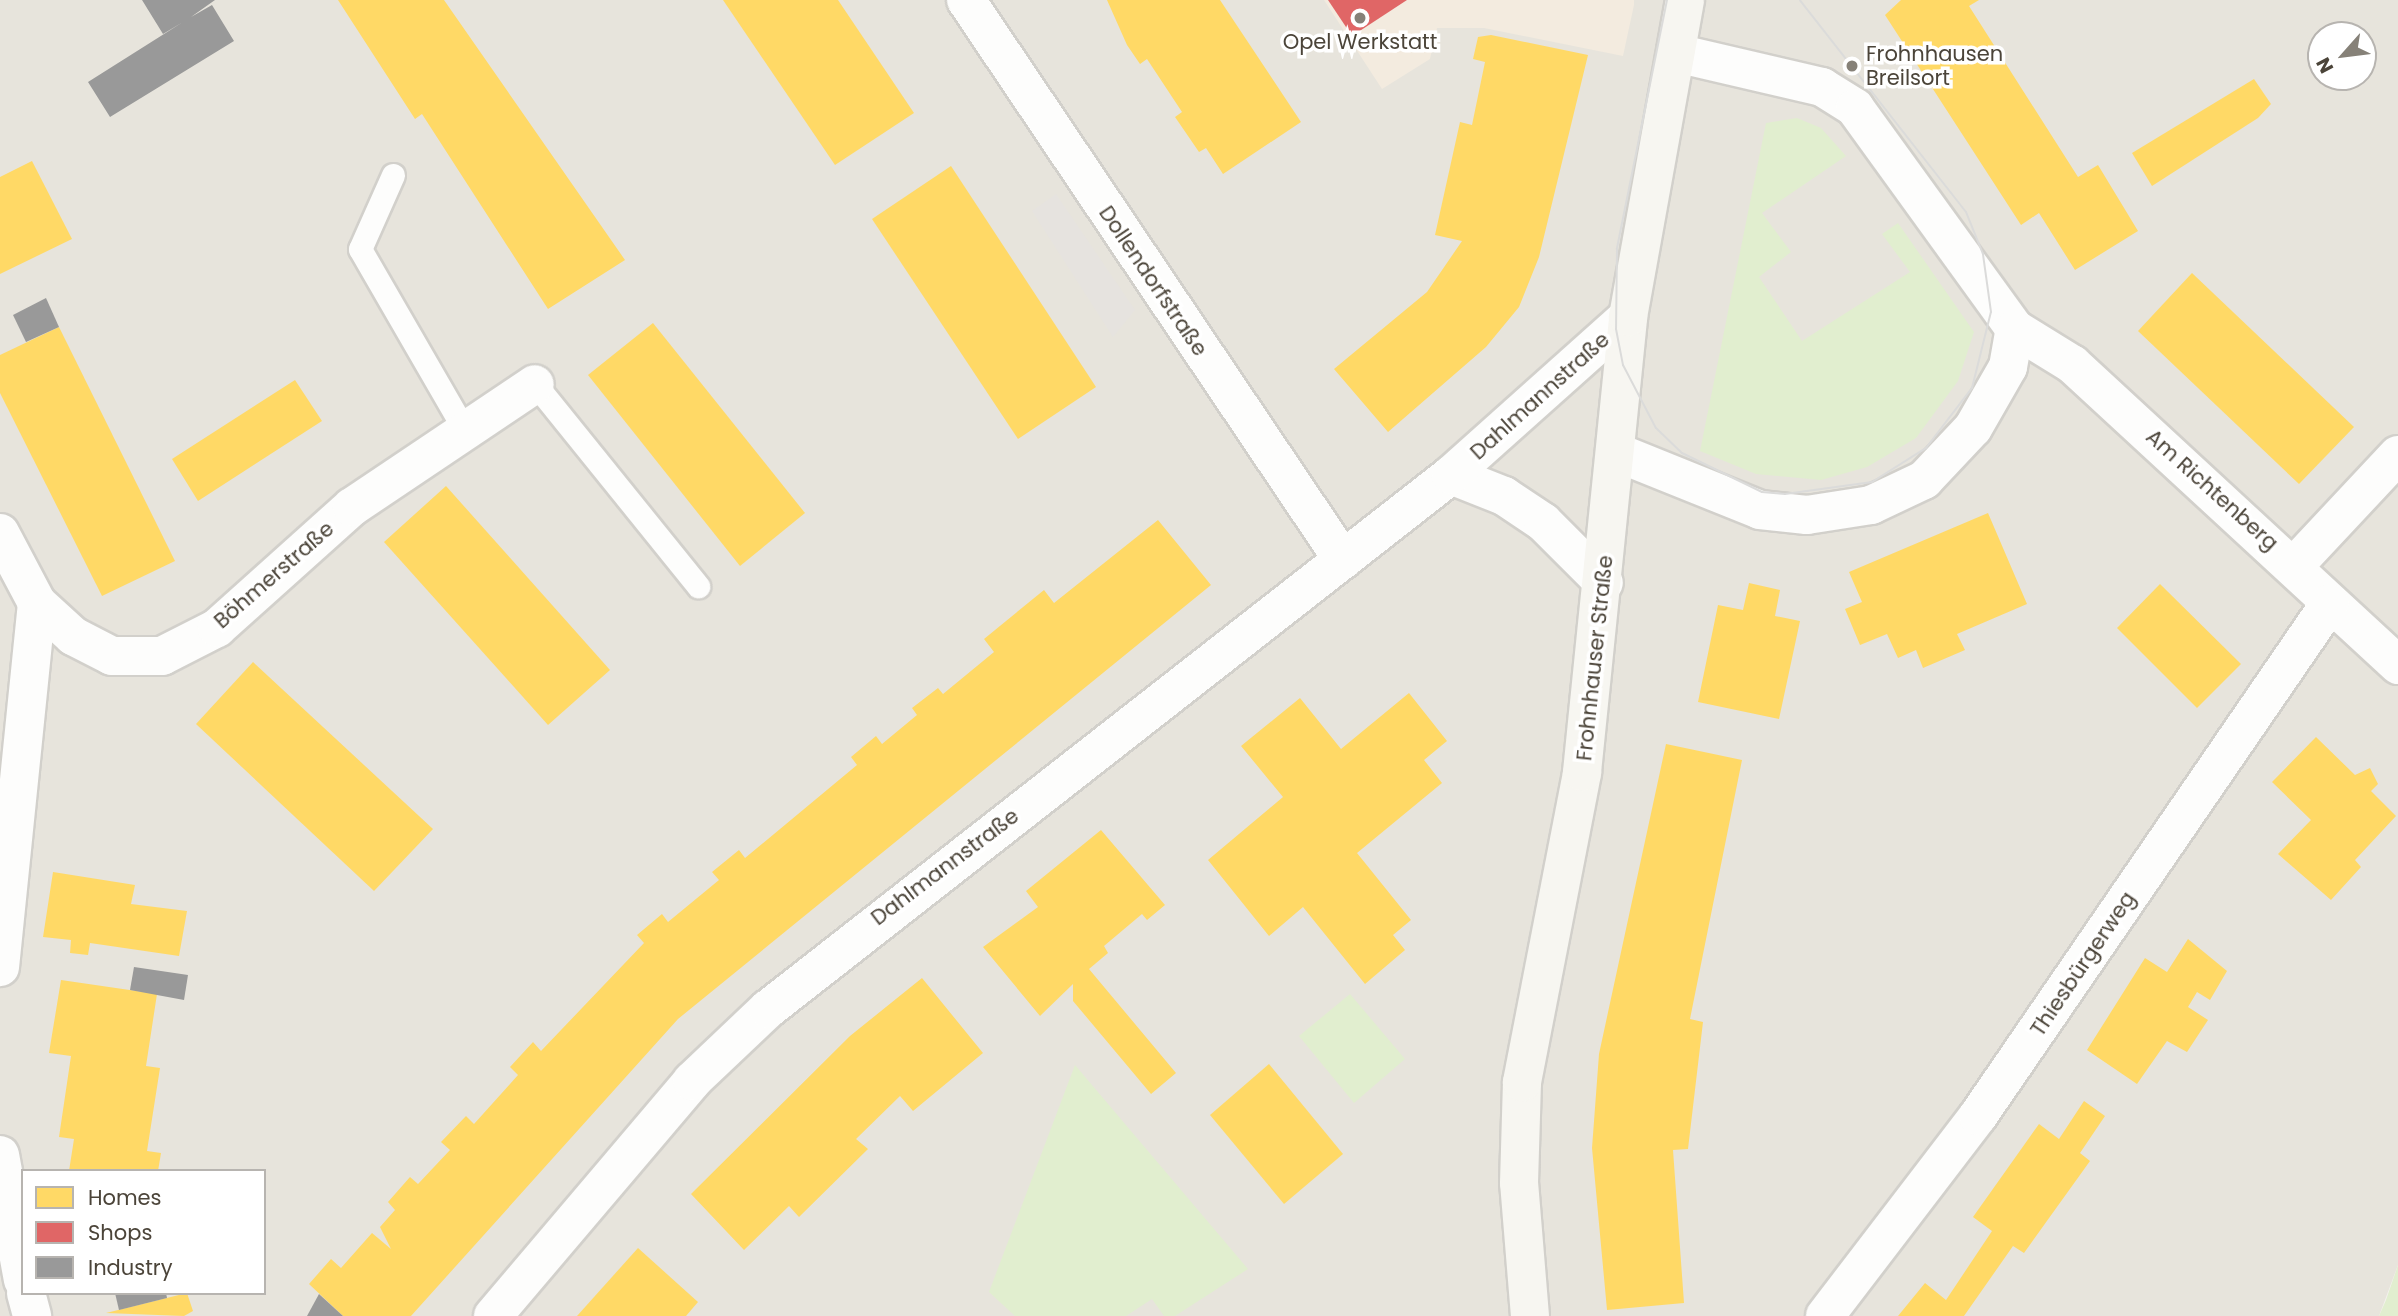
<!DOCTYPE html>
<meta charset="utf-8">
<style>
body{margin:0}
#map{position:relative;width:2398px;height:1316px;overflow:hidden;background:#f4f2ee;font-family:Poppins,sans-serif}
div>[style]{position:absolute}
.residential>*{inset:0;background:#e7e4dc}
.commercial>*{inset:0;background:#f3ebdf}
.green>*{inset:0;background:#e1eecf}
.parking>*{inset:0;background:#e6e3df}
.homes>*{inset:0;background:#ffd966}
.shops>*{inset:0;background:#e06666}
.industry>*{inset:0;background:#999}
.roads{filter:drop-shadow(2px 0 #d2d0cb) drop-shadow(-2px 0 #d2d0cb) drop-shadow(0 2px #d2d0cb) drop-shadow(0 -2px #d2d0cb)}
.lane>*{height:23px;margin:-11.5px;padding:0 11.5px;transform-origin:11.5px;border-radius:11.5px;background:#fdfdfc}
.street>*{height:38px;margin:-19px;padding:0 19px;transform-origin:19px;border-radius:19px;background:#fdfdfc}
.secondary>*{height:38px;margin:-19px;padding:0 19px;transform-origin:19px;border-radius:19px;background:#f7f6f1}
.tram>*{height:2px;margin:-1px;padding:0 1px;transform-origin:1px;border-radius:1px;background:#dbdbda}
.dots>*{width:19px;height:19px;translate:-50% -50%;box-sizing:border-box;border:4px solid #fff;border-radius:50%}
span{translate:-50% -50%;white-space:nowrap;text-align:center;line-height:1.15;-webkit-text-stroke:7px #fff;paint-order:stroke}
.poi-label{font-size:21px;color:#4b4439}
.left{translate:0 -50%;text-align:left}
.street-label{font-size:21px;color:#4b4439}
.legend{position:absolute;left:21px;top:1169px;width:245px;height:126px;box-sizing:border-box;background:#fff;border:2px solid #b7b4b0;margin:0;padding:9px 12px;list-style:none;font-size:21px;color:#4b4439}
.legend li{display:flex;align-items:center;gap:14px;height:35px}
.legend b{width:35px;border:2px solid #b7b4b0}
.north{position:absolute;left:2307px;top:21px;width:70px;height:70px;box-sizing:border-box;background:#fff;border:2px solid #b7b4b0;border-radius:50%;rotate:242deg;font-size:19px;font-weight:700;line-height:28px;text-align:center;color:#4b4439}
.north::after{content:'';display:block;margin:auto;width:24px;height:32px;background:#868178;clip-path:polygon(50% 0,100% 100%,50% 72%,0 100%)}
</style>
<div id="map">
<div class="residential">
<div style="clip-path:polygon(evenodd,0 0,2398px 0,2398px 1265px,2379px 1316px,0 1316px,0 0,2321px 35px,2363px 35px,2363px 77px,2321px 77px,2321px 35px,0 0,23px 1171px,264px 1171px,264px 1293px,23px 1293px,23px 1171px)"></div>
</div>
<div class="commercial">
<div style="clip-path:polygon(1324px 0,1634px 0,1634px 5px,1623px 56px,1484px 28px,1437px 28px,1430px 59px,1382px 89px)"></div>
</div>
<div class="green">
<div style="clip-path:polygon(1797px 118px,1821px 128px,1846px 156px,1762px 213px,1791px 252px,1759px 277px,1802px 341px,1910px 272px,1882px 234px,1898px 223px,1974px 332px,1958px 381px,1916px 438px,1867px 467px,1821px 480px,1756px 474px,1700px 451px,1766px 123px)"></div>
<div style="clip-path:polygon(1350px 994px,1405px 1059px,1354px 1103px,1299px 1036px)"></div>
<div style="clip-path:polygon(1075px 1065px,1248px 1269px,1175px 1316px,1164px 1316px,1152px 1299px,1126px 1316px,1015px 1316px,989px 1292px)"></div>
<div style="clip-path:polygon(2398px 1265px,2398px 1316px,2379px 1316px,2386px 1300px)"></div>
</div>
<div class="parking">
<div style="clip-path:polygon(1056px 194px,1135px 310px,1113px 337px,1032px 211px)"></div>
</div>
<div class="homes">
<div style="clip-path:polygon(338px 0,444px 0,625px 260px,548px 309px,422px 114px,415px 119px)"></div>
<div style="clip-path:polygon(723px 0,838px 0,914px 113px,835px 165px)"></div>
<div style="clip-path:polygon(1107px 0,1220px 0,1301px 122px,1223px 174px,1206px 148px,1199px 152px,1186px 133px,1175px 117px,1182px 112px,1147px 59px,1140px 64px,1127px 45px)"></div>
<div style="clip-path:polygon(1901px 0,1979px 0,1969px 6px,2078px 177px,2098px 165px,2138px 231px,2075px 270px,2039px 213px,2021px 225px,1885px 15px)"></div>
<div style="clip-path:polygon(1491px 35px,1588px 55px,1539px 257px,1519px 307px,1486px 347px,1388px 432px,1334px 369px,1427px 292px,1462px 241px,1435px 235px,1460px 122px,1472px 125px,1485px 62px,1473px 59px,1478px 37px)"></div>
<div style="clip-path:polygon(2254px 79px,2271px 104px,2258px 118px,2152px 186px,2132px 153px)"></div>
<div style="clip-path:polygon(32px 161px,72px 239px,0 274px,0 177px)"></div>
<div style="clip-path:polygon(951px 166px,1096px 387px,1018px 439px,872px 219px)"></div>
<div style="clip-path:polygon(2192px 273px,2354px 427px,2299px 484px,2138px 331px)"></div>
<div style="clip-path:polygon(653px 323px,805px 513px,740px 566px,588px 375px)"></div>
<div style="clip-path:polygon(59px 327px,175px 561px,102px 596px,0 393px,0 355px)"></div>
<div style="clip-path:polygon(295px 380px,322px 421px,198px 501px,172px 459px)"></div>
<div style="clip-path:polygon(446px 486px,610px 670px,548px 725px,384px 542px)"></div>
<div style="clip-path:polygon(1988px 513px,2027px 604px,1957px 634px,1965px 650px,1923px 668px,1916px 650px,1898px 658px,1887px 634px,1860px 645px,1845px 609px,1862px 602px,1849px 572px)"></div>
<div style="clip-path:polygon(1158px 520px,1211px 585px,678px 1019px,411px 1316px,343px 1316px,309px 1284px,331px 1259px,341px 1268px,372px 1233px,391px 1249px,380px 1227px,395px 1210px,388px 1202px,410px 1177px,418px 1184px,450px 1150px,441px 1142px,466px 1116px,474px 1124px,518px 1075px,510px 1067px,533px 1042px,541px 1051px,644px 943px,637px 935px,662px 914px,668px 922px,719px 880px,712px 872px,739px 850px,745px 858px,857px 765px,851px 757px,876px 736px,882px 744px,917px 715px,912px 708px,938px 688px,943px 694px,994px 652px,984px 639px,1044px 590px,1054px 603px)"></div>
<div style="clip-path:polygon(1749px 583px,1780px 590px,1775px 616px,1800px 621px,1779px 719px,1698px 702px,1718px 605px,1743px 610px)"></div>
<div style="clip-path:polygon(2160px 584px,2241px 664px,2197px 708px,2117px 628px)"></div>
<div style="clip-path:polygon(253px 662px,433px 829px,374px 891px,196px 724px)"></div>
<div style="clip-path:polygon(1409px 693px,1447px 741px,1424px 760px,1442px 783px,1357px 853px,1411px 920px,1393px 935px,1405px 950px,1365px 984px,1303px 907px,1269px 936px,1208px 860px,1283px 797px,1241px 746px,1300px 698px,1341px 749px)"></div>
<div style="clip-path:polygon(2316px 737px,2355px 775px,2370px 768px,2378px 784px,2371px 791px,2396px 816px,2355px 860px,2361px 867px,2331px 900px,2278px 854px,2311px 820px,2272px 782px)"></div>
<div style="clip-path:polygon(1666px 744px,1742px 760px,1690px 1019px,1703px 1022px,1688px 1149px,1673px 1150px,1684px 1303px,1607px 1310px,1592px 1148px,1599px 1054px)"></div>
<div style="clip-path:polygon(1101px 830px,1165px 905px,1147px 920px,1142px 914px,1104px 946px,1108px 953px,1089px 969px,1176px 1073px,1151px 1094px,1073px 1001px,1073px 984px,1040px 1016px,983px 947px,1038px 907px,1026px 891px)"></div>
<div style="clip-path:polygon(53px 872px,135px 885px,131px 904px,187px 911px,179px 956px,90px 943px,88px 955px,70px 953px,71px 940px,43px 937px)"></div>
<div style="clip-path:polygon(2188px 939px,2227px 971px,2210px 1000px,2197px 992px,2188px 1007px,2208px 1020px,2187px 1052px,2167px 1041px,2137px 1084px,2087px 1050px,2145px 958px,2167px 972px)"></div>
<div style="clip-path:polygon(922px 978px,983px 1053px,913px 1111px,900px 1096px,856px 1139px,868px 1149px,799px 1217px,789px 1206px,744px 1250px,691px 1194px,850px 1036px)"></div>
<div style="clip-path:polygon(61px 980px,157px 994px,146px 1066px,160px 1068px,147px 1151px,161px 1153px,158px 1171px,69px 1171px,74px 1139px,59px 1137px,71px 1056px,49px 1053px)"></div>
<div style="clip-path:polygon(1269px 1064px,1343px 1154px,1284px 1204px,1210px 1115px)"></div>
<div style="clip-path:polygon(2084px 1101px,2105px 1116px,2080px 1153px,2090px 1161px,2024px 1253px,2013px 1246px,1964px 1316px,1898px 1316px,1925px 1283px,1946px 1300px,1992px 1231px,1973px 1217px,2039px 1124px,2059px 1139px)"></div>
<div style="clip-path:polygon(638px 1248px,698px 1302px,686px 1316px,577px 1316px)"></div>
<div style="clip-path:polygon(187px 1293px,193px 1311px,184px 1316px,106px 1313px)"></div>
</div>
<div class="shops">
<div style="clip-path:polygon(1328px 0,1407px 0,1352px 36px)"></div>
</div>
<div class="industry">
<div style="clip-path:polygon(142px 0,215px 0,191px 17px,212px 5px,234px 41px,110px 117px,88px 82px,183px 22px,163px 34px)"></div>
<div style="clip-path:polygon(46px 298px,59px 327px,26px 342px,13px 315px)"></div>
<div style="clip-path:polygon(134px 967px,188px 975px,184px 1000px,130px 990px)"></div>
<div style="clip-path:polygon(115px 1293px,166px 1293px,167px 1298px,119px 1310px)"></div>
<div style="clip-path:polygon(319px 1294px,343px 1316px,307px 1316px)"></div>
</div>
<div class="roads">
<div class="lane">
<div style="left:393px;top:175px;width:81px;rotate:114deg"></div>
<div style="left:360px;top:249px;width:210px;rotate:60deg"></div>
<div style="left:535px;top:384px;width:260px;rotate:51.1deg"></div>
</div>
<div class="street">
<div style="left:966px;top:0;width:675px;rotate:56.05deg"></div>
<div style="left:1676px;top:53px;width:150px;rotate:13.1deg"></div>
<div style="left:1822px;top:87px;width:39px;rotate:32deg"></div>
<div style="left:1855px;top:108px;width:273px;rotate:54.1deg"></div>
<div style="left:2015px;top:329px;width:67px;rotate:31.6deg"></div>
<div style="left:2072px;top:364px;width:444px;rotate:42.7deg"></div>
<div style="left:1616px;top:452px;width:155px;rotate:21.9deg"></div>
<div style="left:1760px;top:510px;width:47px;rotate:6.1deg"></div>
<div style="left:1807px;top:515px;width:65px;rotate:-8.9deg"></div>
<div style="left:1871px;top:505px;width:59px;rotate:-25.3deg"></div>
<div style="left:1924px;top:480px;width:71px;rotate:-46.7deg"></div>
<div style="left:1973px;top:428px;width:70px;rotate:-60.2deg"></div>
<div style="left:2008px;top:367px;width:39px;rotate:-80deg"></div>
<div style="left:1451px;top:475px;width:57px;rotate:21.6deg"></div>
<div style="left:1504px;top:496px;width:47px;rotate:33.7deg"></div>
<div style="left:1543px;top:522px;width:86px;rotate:45deg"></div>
<div style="left:0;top:533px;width:79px;rotate:62.1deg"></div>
<div style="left:37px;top:603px;width:366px;rotate:95.8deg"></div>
<div style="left:2294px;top:566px;width:152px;rotate:-46.9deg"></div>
<div style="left:37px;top:603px;width:49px;rotate:42.5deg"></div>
<div style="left:73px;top:636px;width:44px;rotate:27.1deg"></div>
<div style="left:112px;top:656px;width:50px"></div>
<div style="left:162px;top:656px;width:62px;rotate:-27deg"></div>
<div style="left:217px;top:628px;width:181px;rotate:-41.9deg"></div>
<div style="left:352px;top:507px;width:220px;rotate:-33.9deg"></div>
<div style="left:0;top:1155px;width:127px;rotate:79.6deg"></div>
<div style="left:26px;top:1293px;width:24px;rotate:75deg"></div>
<div style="left:493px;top:1316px;width:308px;rotate:-49.7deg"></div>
<div style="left:692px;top:1081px;width:105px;rotate:-43.5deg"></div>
<div style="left:768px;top:1009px;width:867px;rotate:-38.02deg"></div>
<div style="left:1451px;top:475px;width:237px;rotate:-41.8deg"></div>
<div style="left:1825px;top:1316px;width:252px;rotate:-52.6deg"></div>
<div style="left:1978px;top:1116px;width:622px;rotate:-55.54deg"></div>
</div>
<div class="secondary">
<div style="left:1530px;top:1316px;width:133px;rotate:-94.7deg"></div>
<div style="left:1519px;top:1183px;width:101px;rotate:-88.3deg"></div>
<div style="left:1522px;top:1082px;width:316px;rotate:-79deg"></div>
<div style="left:1582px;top:772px;width:457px;rotate:-84.2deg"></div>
<div style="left:1628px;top:317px;width:322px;rotate:-79.8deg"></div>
</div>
</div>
<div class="tram">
<div style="left:1667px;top:0;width:254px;rotate:101.4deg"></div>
<div style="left:1617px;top:249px;width:80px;rotate:90.7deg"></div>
<div style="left:1616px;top:329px;width:37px;rotate:79deg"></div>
<div style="left:1623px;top:365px;width:71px;rotate:62.4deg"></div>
<div style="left:1656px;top:428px;width:36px;rotate:44deg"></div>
<div style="left:1682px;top:453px;width:89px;rotate:26deg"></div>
<div style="left:1762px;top:492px;width:23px;rotate:5deg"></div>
<div style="left:1785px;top:494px;width:88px;rotate:-7.9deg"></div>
<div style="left:1872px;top:482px;width:64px;rotate:-32.2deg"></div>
<div style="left:1926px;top:448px;width:76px;rotate:-52.5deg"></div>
<div style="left:1972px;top:388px;width:78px;rotate:-76deg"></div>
<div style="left:1991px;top:312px;width:59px;rotate:-97.9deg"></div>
<div style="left:1983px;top:254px;width:45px;rotate:-112deg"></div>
<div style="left:1966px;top:212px;width:269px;rotate:-128.1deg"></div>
</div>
<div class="dots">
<div style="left:1360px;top:18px;background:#868178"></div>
<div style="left:1852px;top:66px;background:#868178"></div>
</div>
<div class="poi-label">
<span style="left:1360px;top:42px">Opel Werkstatt</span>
<span class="left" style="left:1866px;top:66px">Frohnhausen<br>Breilsort</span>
</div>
<div class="street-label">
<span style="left:1153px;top:281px;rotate:56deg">Dollendorfstraße</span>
<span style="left:1540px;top:396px;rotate:-42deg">Dahlmannstraße</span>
<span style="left:2212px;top:490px;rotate:42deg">Am Richtenberg</span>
<span style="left:274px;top:575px;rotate:-41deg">Böhmerstraße</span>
<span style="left:1595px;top:658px;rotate:-84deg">Frohnhauser Straße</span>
<span style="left:945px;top:867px;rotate:-37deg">Dahlmannstraße</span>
<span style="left:2083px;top:964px;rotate:-56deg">Thiesbürgerweg</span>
</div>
<ul class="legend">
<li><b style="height:19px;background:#ffd966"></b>Homes</li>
<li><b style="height:19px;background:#e06666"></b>Shops</li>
<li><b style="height:19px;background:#999"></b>Industry</li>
</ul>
<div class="north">N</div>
</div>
